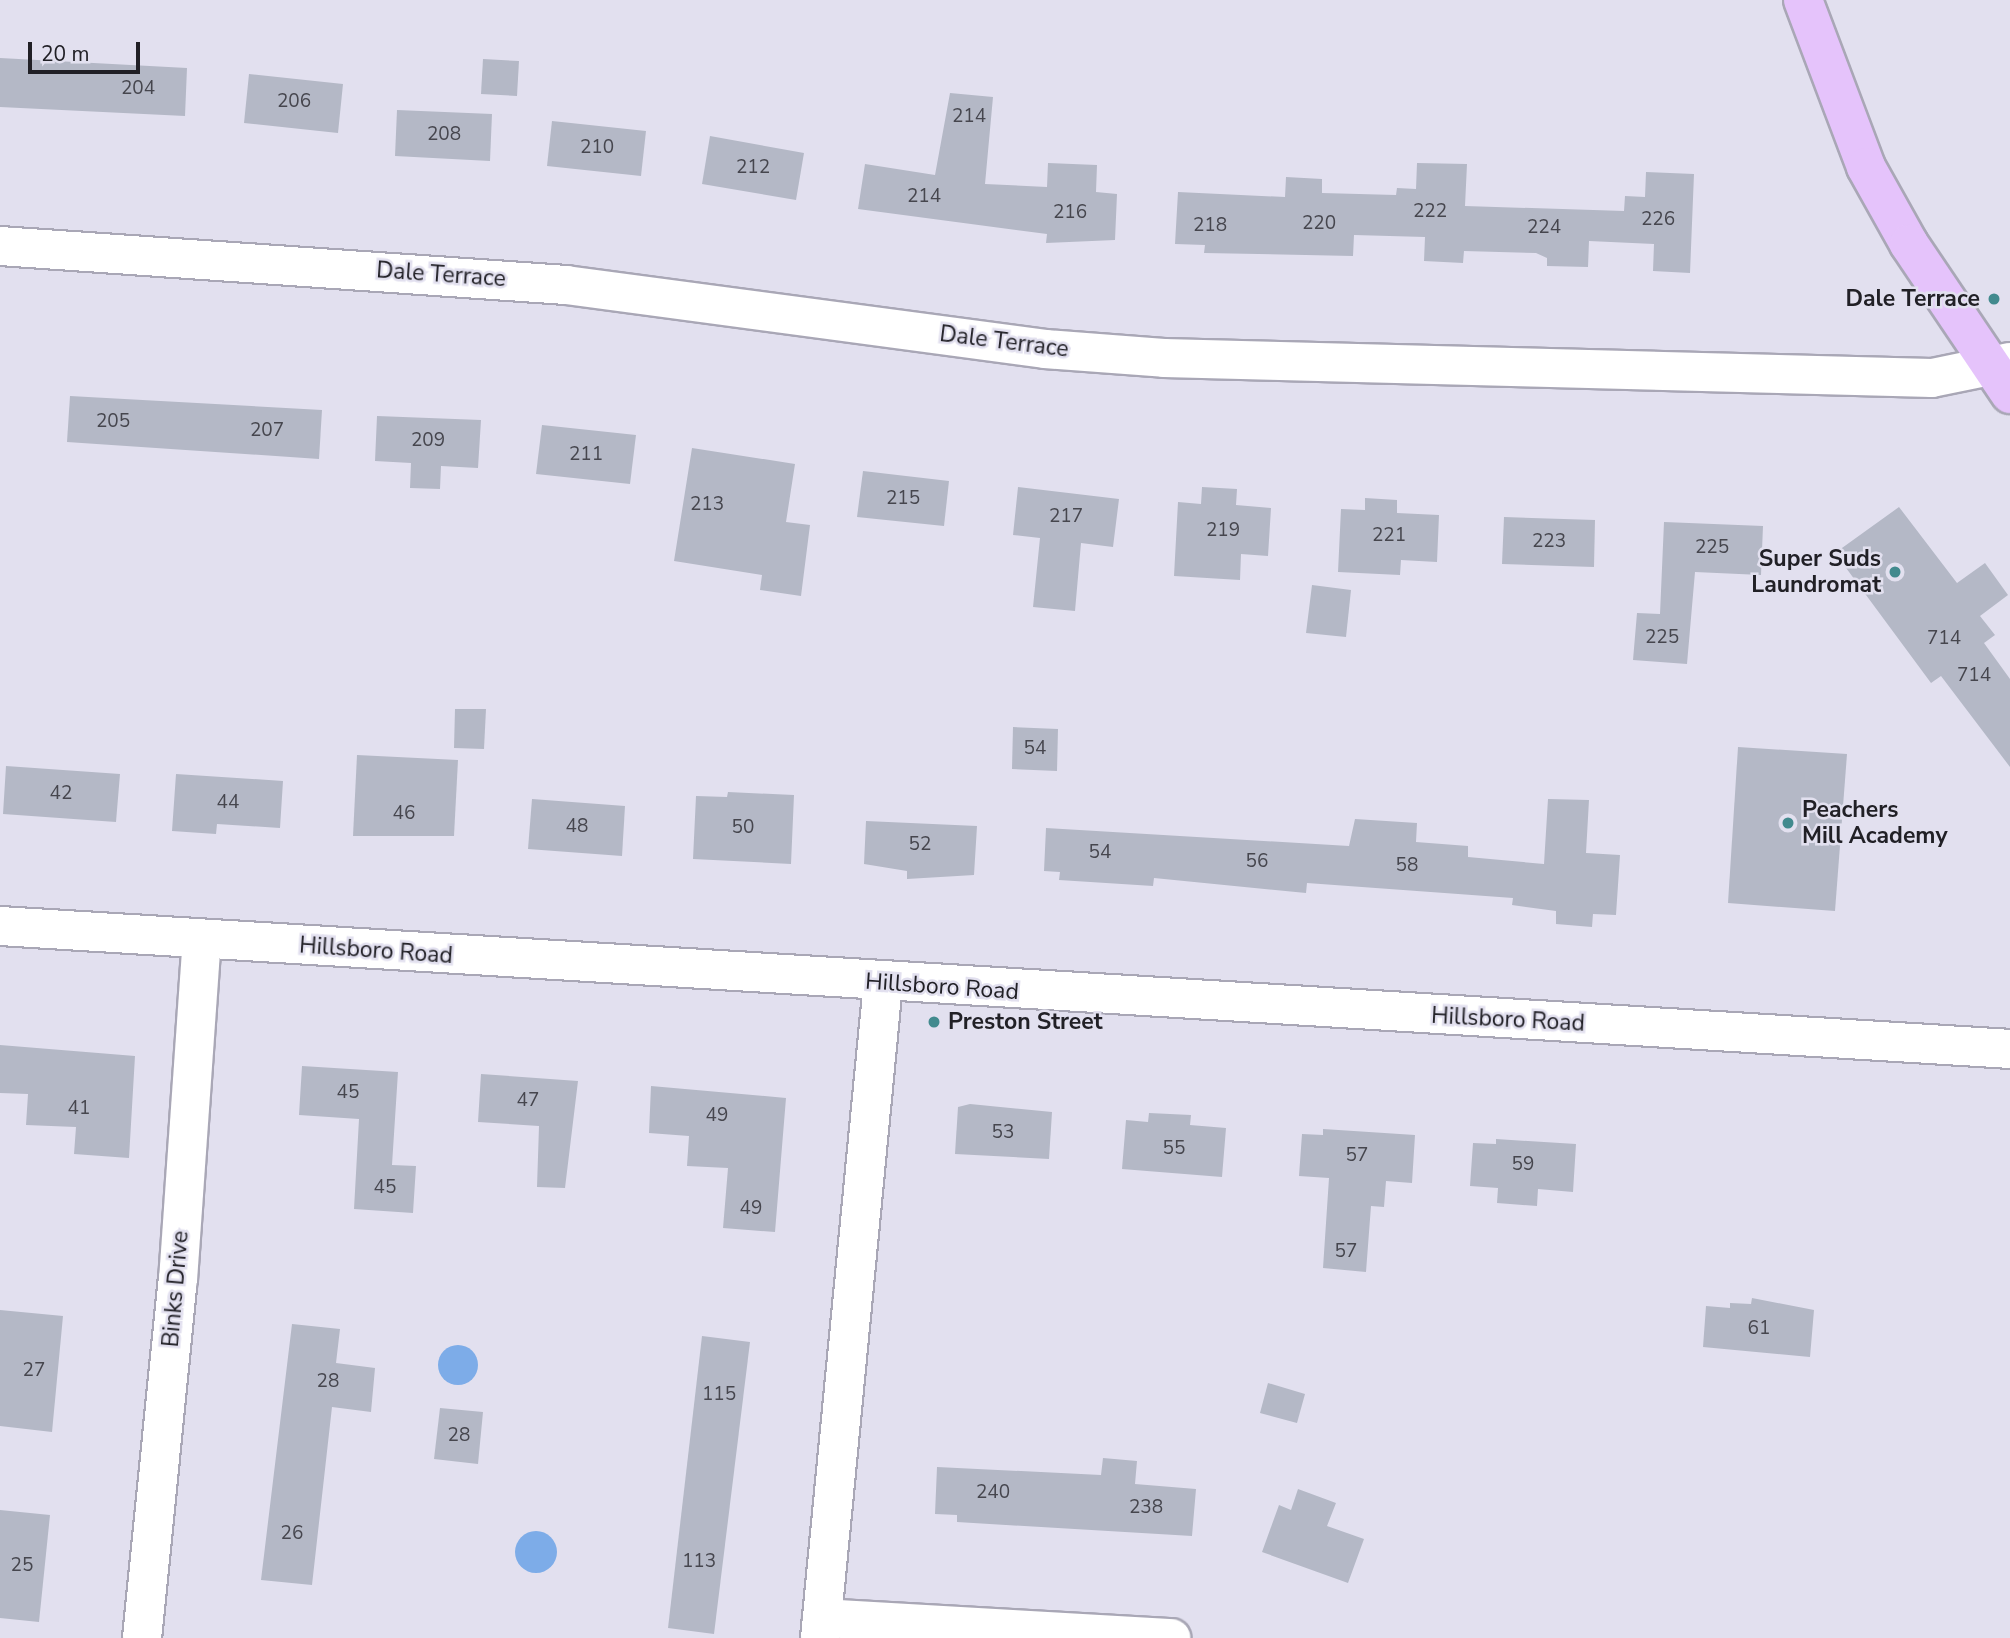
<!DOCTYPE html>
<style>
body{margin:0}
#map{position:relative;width:2010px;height:1638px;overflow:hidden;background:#e2e0ef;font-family:"Nunito Sans",sans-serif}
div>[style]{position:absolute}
.water>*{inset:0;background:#7dace8}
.round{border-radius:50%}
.building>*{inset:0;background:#b4b8c6}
.roads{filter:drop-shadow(2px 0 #a9a7b6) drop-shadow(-2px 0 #a9a7b6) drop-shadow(0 2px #a9a7b6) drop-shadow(0 -2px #a9a7b6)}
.street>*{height:38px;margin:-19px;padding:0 19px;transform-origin:19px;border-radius:19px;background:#fff}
.primary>*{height:38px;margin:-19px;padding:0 19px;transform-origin:19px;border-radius:19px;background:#e5c3fb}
.dots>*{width:19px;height:19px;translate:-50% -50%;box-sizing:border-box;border:4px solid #e2e0ef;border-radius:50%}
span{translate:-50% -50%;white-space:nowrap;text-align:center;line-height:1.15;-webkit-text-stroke:5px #e2e0ef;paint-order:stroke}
.number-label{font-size:19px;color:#46464e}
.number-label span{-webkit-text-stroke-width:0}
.street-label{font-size:23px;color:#212026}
.poi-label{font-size:23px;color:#212026;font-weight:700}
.right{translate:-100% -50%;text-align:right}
.left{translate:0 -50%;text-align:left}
.scale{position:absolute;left:28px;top:42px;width:112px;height:32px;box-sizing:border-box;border:4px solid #212026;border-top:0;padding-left:9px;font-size:21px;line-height:24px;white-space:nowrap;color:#212026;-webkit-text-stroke:5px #e2e0ef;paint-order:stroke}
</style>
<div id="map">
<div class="water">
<div class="round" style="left:438px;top:1345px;width:40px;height:40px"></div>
<div class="round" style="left:515px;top:1531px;width:42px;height:42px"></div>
</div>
<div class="building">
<div style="clip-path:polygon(0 58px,187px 68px,185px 116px,0 107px)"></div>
<div style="clip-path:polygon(483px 59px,519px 61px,517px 96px,481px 94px)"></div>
<div style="clip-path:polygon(249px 74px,343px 84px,338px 133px,244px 123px)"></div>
<div style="clip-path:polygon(950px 93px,993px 97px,985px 184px,1047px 187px,1048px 163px,1097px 165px,1096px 192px,1117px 194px,1115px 240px,1046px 243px,1047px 234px,858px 209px,865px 164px,935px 175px)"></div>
<div style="clip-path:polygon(397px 110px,492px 114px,490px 161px,395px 156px)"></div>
<div style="clip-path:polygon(552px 121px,646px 131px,641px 176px,547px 166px)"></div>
<div style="clip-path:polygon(710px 136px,804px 153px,796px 200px,702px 184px)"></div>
<div style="clip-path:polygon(1417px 163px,1467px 164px,1465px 206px,1624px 211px,1625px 196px,1645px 197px,1646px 172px,1694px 174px,1690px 273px,1653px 271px,1654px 244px,1589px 241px,1588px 267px,1547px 266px,1547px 258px,1536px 253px,1464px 251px,1463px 263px,1424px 261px,1425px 237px,1354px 235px,1353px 256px,1204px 253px,1205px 245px,1175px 244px,1178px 192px,1285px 197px,1286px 177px,1322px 179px,1322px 193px,1396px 195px,1397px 188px,1416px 189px)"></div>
<div style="clip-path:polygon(70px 396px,322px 410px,319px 459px,67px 442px)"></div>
<div style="clip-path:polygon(377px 416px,481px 420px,478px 468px,441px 466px,440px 489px,410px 488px,411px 463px,375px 461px)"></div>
<div style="clip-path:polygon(542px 425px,636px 435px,630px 484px,536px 474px)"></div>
<div style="clip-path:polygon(692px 448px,795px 464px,786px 522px,810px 525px,801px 596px,760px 590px,762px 575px,674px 561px)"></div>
<div style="clip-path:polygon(863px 471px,949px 481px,944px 526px,857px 517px)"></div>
<div style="clip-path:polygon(1018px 487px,1119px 499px,1113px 547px,1081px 543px,1075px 611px,1033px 607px,1040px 538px,1013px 535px)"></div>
<div style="clip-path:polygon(1202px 487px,1237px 489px,1236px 505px,1271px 508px,1268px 556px,1241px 554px,1240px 580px,1174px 576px,1178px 502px,1201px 504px)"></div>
<div style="clip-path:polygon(1365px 498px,1397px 500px,1397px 513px,1439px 515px,1437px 562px,1401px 560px,1400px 575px,1338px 572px,1341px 509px,1365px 510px)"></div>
<div style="clip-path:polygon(1899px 507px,1957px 583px,1985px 563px,2008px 595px,1980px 616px,1995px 635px,1984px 643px,2010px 679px,2010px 767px,1941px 676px,1931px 683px,1835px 553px)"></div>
<div style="clip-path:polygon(1504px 517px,1595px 520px,1594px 567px,1502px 564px)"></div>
<div style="clip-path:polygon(1664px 522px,1763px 526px,1761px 575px,1695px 572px,1687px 664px,1633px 660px,1637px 613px,1660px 614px)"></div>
<div style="clip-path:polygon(1312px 585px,1351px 590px,1346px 637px,1306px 633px)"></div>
<div style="clip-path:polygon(455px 709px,486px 709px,484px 749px,454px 748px)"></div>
<div style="clip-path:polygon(1013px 727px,1058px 729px,1057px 771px,1012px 769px)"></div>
<div style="clip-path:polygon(1738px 747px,1847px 754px,1835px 911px,1728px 903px)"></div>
<div style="clip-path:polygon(357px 755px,458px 760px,454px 836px,353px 836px)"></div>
<div style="clip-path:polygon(6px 766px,120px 774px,116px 822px,3px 814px)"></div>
<div style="clip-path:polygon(176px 774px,283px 781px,280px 828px,217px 824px,216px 834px,172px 831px)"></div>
<div style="clip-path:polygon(728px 792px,794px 795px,791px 864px,693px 859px,696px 796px,727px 797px)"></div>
<div style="clip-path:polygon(532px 799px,625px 806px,622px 856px,528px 849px)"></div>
<div style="clip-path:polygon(1548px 799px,1589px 800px,1586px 853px,1620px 855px,1616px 915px,1593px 914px,1592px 927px,1556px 924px,1556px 911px,1512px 905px,1513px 898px,1307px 883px,1306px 893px,1154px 878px,1153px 886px,1059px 880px,1060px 872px,1044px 871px,1046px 828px,1349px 846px,1355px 819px,1417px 823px,1416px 842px,1468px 846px,1468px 857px,1544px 864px)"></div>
<div style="clip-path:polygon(866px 821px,977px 826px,974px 875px,907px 879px,907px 871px,864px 864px)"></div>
<div style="clip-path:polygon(0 1045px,135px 1056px,129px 1158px,74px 1154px,76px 1127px,26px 1125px,28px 1094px,0 1093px)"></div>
<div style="clip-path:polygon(302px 1066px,398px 1072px,392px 1165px,416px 1166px,413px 1213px,354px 1209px,359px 1119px,299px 1115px)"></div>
<div style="clip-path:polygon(481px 1074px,578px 1081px,565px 1188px,537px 1187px,539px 1126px,478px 1122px)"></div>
<div style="clip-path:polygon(651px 1086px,786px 1098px,775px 1232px,723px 1228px,728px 1168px,687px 1166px,689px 1136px,649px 1133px)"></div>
<div style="clip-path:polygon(970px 1104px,1052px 1112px,1049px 1159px,955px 1154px,958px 1107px)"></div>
<div style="clip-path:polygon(1149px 1113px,1191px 1115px,1190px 1125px,1226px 1128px,1222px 1177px,1122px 1169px,1126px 1120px,1148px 1122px)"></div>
<div style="clip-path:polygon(1323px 1129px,1415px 1135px,1412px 1183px,1386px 1181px,1384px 1207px,1371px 1206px,1366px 1272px,1323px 1268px,1329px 1178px,1299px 1176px,1302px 1134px,1323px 1135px)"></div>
<div style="clip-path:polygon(1496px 1139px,1576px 1144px,1573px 1192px,1538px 1189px,1537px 1206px,1497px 1203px,1498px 1188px,1470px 1186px,1473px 1143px,1496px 1144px)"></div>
<div style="clip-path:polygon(1752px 1298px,1814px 1310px,1810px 1357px,1703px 1347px,1706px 1306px,1730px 1308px,1730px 1303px,1751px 1304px)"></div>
<div style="clip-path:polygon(0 1310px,63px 1316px,52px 1432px,0 1426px)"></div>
<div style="clip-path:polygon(292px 1324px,340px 1329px,336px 1363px,375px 1368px,371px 1412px,332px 1407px,312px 1585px,261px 1580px)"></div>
<div style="clip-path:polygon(702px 1336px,750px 1342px,714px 1634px,668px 1628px)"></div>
<div style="clip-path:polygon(1268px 1383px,1305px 1394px,1297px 1423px,1260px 1413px)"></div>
<div style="clip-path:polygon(440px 1408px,483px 1412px,478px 1464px,434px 1459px)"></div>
<div style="clip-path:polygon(1103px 1458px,1137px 1461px,1135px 1484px,1196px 1489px,1192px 1536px,957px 1522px,957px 1515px,935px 1514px,937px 1467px,1101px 1475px)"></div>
<div style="clip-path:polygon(1298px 1489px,1336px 1503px,1327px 1526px,1364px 1539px,1348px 1583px,1262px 1552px,1279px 1505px,1291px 1510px)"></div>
<div style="clip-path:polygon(0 1510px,50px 1515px,39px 1622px,0 1618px)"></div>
</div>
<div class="roads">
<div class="street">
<div style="left:0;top:246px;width:567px;rotate:3.94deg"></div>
<div style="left:566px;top:285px;width:483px;rotate:7.6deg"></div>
<div style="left:1045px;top:349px;width:119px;rotate:4.3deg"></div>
<div style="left:1164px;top:358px;width:768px;rotate:1.49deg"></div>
<div style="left:1932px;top:378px;width:80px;rotate:-11.6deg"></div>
<div style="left:0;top:926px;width:2014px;rotate:3.5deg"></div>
<div style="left:822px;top:1618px;width:350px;rotate:3.3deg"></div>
<div style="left:142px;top:1638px;width:360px;rotate:-84.3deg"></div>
<div style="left:178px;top:1280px;width:341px;rotate:-86deg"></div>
<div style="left:820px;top:1638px;width:657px;rotate:-84.5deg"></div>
</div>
<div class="primary">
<div style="left:1803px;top:0;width:178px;rotate:69.3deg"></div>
<div style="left:1866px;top:167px;width:88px;rotate:60.8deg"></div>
<div style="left:1909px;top:244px;width:181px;rotate:56deg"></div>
</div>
</div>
<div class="dots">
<div style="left:1994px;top:299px;background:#428a8e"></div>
<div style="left:1895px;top:572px;background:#428a8e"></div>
<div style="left:1788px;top:823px;background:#428a8e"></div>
<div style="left:934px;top:1022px;background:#428a8e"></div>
</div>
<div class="number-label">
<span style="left:138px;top:89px">204</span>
<span style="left:294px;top:102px">206</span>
<span style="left:969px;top:117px">214</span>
<span style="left:444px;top:135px">208</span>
<span style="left:597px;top:148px">210</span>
<span style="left:753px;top:168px">212</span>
<span style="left:924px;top:197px">214</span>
<span style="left:1430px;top:212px">222</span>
<span style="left:1070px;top:213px">216</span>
<span style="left:1658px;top:220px">226</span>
<span style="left:1319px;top:224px">220</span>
<span style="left:1210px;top:226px">218</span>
<span style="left:1544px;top:228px">224</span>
<span style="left:113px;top:422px">205</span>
<span style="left:267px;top:431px">207</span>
<span style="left:428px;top:441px">209</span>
<span style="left:586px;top:455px">211</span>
<span style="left:903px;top:499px">215</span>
<span style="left:707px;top:505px">213</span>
<span style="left:1066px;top:517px">217</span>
<span style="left:1223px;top:531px">219</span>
<span style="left:1389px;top:536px">221</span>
<span style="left:1549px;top:542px">223</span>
<span style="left:1712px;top:548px">225</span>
<span style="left:1662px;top:638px">225</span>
<span style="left:1944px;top:639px">714</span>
<span style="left:1974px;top:676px">714</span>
<span style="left:1035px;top:749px">54</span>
<span style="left:61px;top:794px">42</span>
<span style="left:228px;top:803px">44</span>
<span style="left:404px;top:814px">46</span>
<span style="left:577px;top:827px">48</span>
<span style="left:743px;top:828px">50</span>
<span style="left:920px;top:845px">52</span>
<span style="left:1100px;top:853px">54</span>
<span style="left:1257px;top:862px">56</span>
<span style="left:1407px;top:866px">58</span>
<span style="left:348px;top:1093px">45</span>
<span style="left:528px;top:1101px">47</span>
<span style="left:79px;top:1109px">41</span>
<span style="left:717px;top:1116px">49</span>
<span style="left:1003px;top:1133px">53</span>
<span style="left:1174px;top:1149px">55</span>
<span style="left:1357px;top:1156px">57</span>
<span style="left:1523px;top:1165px">59</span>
<span style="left:385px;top:1188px">45</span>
<span style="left:751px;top:1209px">49</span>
<span style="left:1346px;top:1252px">57</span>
<span style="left:1759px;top:1329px">61</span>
<span style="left:34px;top:1371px">27</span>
<span style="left:328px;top:1382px">28</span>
<span style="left:719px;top:1395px">115</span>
<span style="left:459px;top:1436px">28</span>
<span style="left:993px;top:1493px">240</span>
<span style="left:1146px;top:1508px">238</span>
<span style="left:292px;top:1534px">26</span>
<span style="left:699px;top:1562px">113</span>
<span style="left:22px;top:1566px">25</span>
</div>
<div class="street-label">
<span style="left:441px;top:275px;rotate:4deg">Dale Terrace</span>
<span style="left:1004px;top:342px;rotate:7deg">Dale Terrace</span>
<span style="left:376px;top:951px;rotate:4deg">Hillsboro Road</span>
<span style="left:942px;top:987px;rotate:4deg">Hillsboro Road</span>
<span style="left:1508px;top:1020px;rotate:3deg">Hillsboro Road</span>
<span style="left:176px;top:1289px;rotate:-85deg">Binks Drive</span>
</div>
<div class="poi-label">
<span class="right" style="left:1980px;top:299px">Dale Terrace</span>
<span class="right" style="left:1881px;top:572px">Super Suds<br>Laundromat</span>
<span class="left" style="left:1802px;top:823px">Peachers<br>Mill Academy</span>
<span class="left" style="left:948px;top:1022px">Preston Street</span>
</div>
<div class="scale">20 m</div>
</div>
